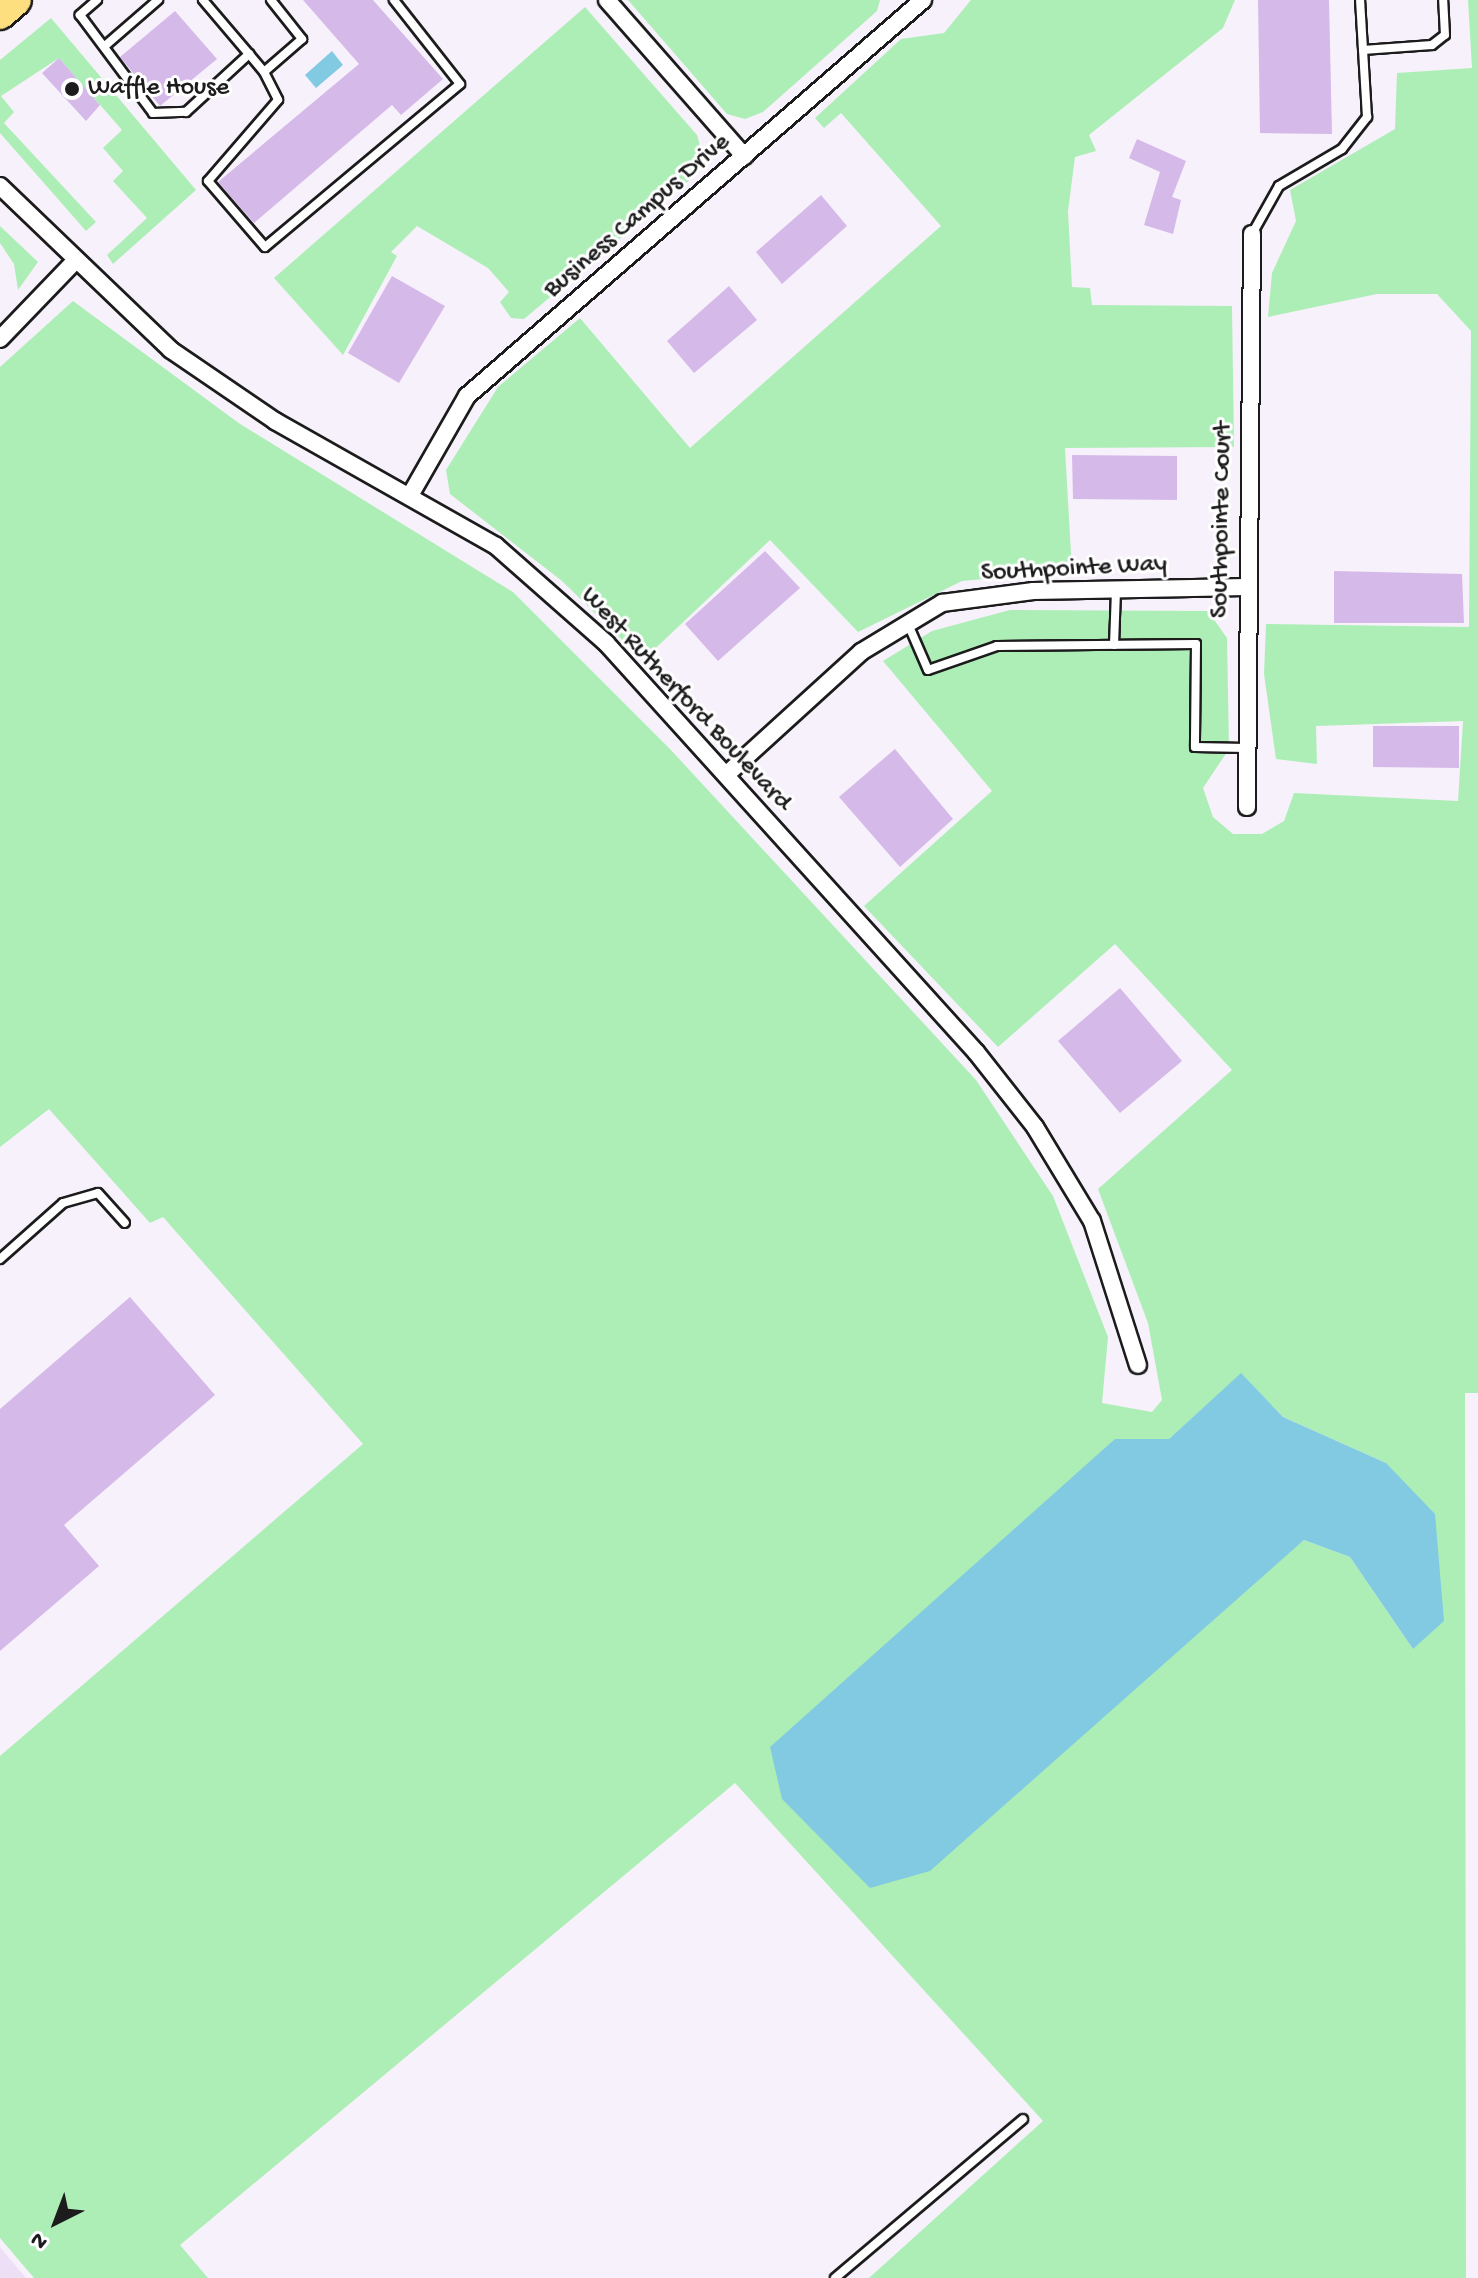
<!DOCTYPE html>
<style>
body{margin:0}
#map{position:relative;width:1478px;height:2278px;overflow:hidden;background:#f7f1fb;font-family:"Gochi Hand",sans-serif}
div>[style]{position:absolute}
.built>*{inset:0;background:#ede0f6}
.green>*{inset:0;background:#adeeb7}
.water>*{inset:0;background:#81cae2}
.building>*{inset:0;background:#d5bae9}
.roads{filter:drop-shadow(2px 0 #1c1c1c) drop-shadow(-2px 0 #1c1c1c) drop-shadow(0 2px #1c1c1c) drop-shadow(0 -2px #1c1c1c)}
.lane>*{height:8px;margin:-4px;padding:0 4px;transform-origin:4px;border-radius:4px;background:#fff}
.street>*{height:16px;margin:-8px;padding:0 8px;transform-origin:8px;border-radius:8px;background:#fff}
.highway>*{height:30px;margin:-15px;padding:0 15px;transform-origin:15px;border-radius:15px;background:#fddf80}
.dots>*{width:22px;height:22px;translate:-50% -50%;box-sizing:border-box;border:4px solid #fff;border-radius:50%}
span{translate:-50% -50%;white-space:nowrap;text-align:center;line-height:1.15;-webkit-text-stroke:6px #fff;paint-order:stroke}
.poi-label{font-size:26px;color:#1c1c1c}
.left{translate:0 -50%;text-align:left}
.street-label{font-size:26px;color:#1c1c1c}
.north{position:absolute;left:16px;top:2182px;width:80px;height:80px;-webkit-text-stroke:6px #fff;paint-order:stroke;rotate:222deg;font-size:22px;font-weight:700;line-height:32px;text-align:center;color:#1c1c1c}
.north::after{content:'';display:block;margin:auto;width:28px;height:36px;background:#1c1c1c;clip-path:polygon(50% 0,100% 100%,50% 72%,0 100%)}
</style>
<div id="map">
<div class="built">
<div style="clip-path:polygon(0 2247px,26px 2278px,0 2278px)"></div>
</div>
<div class="green">
<div style="clip-path:polygon(628px 0,880px 0,877px 11px,763px 112px,745px 119px,727px 114px)"></div>
<div style="clip-path:polygon(971px 0,1235px 0,1223px 28px,1089px 135px,1096px 151px,1075px 157px,1068px 211px,1072px 287px,1090px 288px,1092px 305px,1232px 306px,1234px 447px,1065px 448px,1072px 571px,962px 581px,858px 632px,770px 540px,643px 660px,562px 581px,450px 494px,446px 470px,498px 387px,580px 318px,690px 448px,941px 226px,841px 113px,824px 128px,815px 118px,901px 39px,944px 33px)"></div>
<div style="clip-path:polygon(evenodd,1468px 0,1478px 0,1478px 1393px,1465px 1393px,1466px 2278px,869px 2278px,1043px 2121px,735px 1783px,180px 2245px,208px 2278px,34px 2278px,0 2238px,0 1756px,363px 1444px,163px 1217px,150px 1223px,49px 1109px,0 1147px,0 367px,73px 301px,240px 424px,513px 592px,670px 749px,976px 1080px,1053px 1196px,1108px 1337px,1102px 1403px,1152px 1412px,1162px 1400px,1148px 1323px,1098px 1189px,1232px 1070px,1115px 944px,998px 1047px,864px 906px,992px 791px,883px 661px,932px 631px,1010px 610px,1208px 611px,1227px 638px,1229px 749px,1203px 788px,1213px 817px,1233px 834px,1262px 834px,1284px 821px,1294px 793px,1458px 801px,1463px 721px,1316px 726px,1317px 764px,1276px 759px,1264px 674px,1266px 624px,1469px 627px,1471px 331px,1437px 294px,1377px 294px,1268px 317px,1272px 273px,1296px 221px,1290px 190px,1395px 129px,1397px 73px,1472px 68px,1468px 0,1241px 1374px,1283px 1417px,1386px 1463px,1413px 1649px,1350px 1557px,1304px 1540px,1268px 1570px,1115px 1439px,1169px 1439px,1241px 1374px)"></div>
<div style="clip-path:polygon(585px 7px,697px 135px,701px 149px,692px 178px,524px 319px,511px 318px,500px 302px,509px 292px,488px 268px,417px 226px,391px 252px,397px 256px,343px 355px,274px 278px)"></div>
<div style="clip-path:polygon(51px 18px,196px 190px,113px 264px,107px 255px,147px 218px,113px 181px,123px 171px,103px 148px,122px 130px,59px 58px,1px 96px,14px 112px,4px 123px,96px 222px,86px 231px,0 133px,0 60px)"></div>
<div style="clip-path:polygon(0 226px,38px 262px,18px 290px,14px 264px,0 243px)"></div>
</div>
<div class="water">
<div style="clip-path:polygon(332px 51px,343px 65px,316px 88px,305px 75px)"></div>
<div style="clip-path:polygon(1241px 1373px,1283px 1417px,1386px 1463px,1435px 1514px,1444px 1621px,1413px 1649px,1350px 1557px,1304px 1540px,930px 1871px,870px 1888px,782px 1799px,770px 1747px,1115px 1439px,1169px 1439px)"></div>
</div>
<div class="building">
<div style="clip-path:polygon(303px 0,373px 0,443px 79px,401px 115px,392px 105px,254px 223px,218px 182px,359px 64px)"></div>
<div style="clip-path:polygon(1258px 0,1329px 0,1332px 134px,1260px 133px)"></div>
<div style="clip-path:polygon(175px 11px,217px 59px,160px 106px,120px 57px)"></div>
<div style="clip-path:polygon(59px 58px,100px 105px,86px 121px,42px 73px)"></div>
<div style="clip-path:polygon(1137px 139px,1186px 161px,1172px 197px,1181px 200px,1173px 234px,1144px 225px,1160px 172px,1129px 158px)"></div>
<div style="clip-path:polygon(821px 195px,847px 226px,782px 284px,756px 252px)"></div>
<div style="clip-path:polygon(392px 276px,445px 306px,399px 383px,348px 353px)"></div>
<div style="clip-path:polygon(729px 286px,757px 320px,694px 373px,667px 341px)"></div>
<div style="clip-path:polygon(1072px 455px,1177px 456px,1177px 500px,1073px 499px)"></div>
<div style="clip-path:polygon(765px 551px,800px 588px,718px 661px,685px 624px)"></div>
<div style="clip-path:polygon(1334px 571px,1462px 574px,1464px 623px,1334px 623px)"></div>
<div style="clip-path:polygon(1373px 726px,1459px 726px,1459px 768px,1373px 767px)"></div>
<div style="clip-path:polygon(895px 749px,953px 819px,900px 867px,839px 797px)"></div>
<div style="clip-path:polygon(1120px 988px,1182px 1061px,1120px 1113px,1058px 1041px)"></div>
<div style="clip-path:polygon(130px 1297px,215px 1395px,64px 1525px,99px 1566px,0 1651px,0 1409px)"></div>
</div>
<div class="roads">
<div class="lane">
<div style="left:97px;top:0;width:23px;rotate:139deg"></div>
<div style="left:80px;top:15px;width:122px;rotate:53.3deg"></div>
<div style="left:153px;top:113px;width:33px;rotate:-2deg"></div>
<div style="left:186px;top:112px;width:86px;rotate:-42.6deg"></div>
<div style="left:249px;top:54px;width:23px;rotate:50deg"></div>
<div style="left:203px;top:0;width:71px;rotate:49.6deg"></div>
<div style="left:271px;top:0;width:50px;rotate:51.5deg"></div>
<div style="left:302px;top:39px;width:50px;rotate:139deg"></div>
<div style="left:264px;top:72px;width:31px;rotate:63deg"></div>
<div style="left:278px;top:100px;width:107px;rotate:130.8deg"></div>
<div style="left:208px;top:181px;width:87px;rotate:49.2deg"></div>
<div style="left:265px;top:247px;width:254px;rotate:-39.9deg"></div>
<div style="left:460px;top:84px;width:107px;rotate:-128.2deg"></div>
<div style="left:106px;top:45px;width:69px;rotate:-40.9deg"></div>
<div style="left:1363px;top:50px;width:69px;rotate:-4.1deg"></div>
<div style="left:1432px;top:45px;width:16px;rotate:-38deg"></div>
<div style="left:1445px;top:35px;width:35px;rotate:-93deg"></div>
<div style="left:1252px;top:234px;width:55px;rotate:-60.6deg"></div>
<div style="left:1279px;top:186px;width:73px;rotate:-30.4deg"></div>
<div style="left:1342px;top:149px;width:41px;rotate:-52deg"></div>
<div style="left:1367px;top:117px;width:117px;rotate:-93.4deg"></div>
<div style="left:908px;top:624px;width:50px;rotate:66.5deg"></div>
<div style="left:928px;top:670px;width:73px;rotate:-19.2deg"></div>
<div style="left:997px;top:646px;width:199px;rotate:-0.6deg"></div>
<div style="left:1196px;top:644px;width:103px;rotate:90.6deg"></div>
<div style="left:1195px;top:747px;width:51px;rotate:1.1deg"></div>
<div style="left:1114px;top:645px;width:55px;rotate:-87.9deg"></div>
<div style="left:0;top:1259px;width:84px;rotate:-41.6deg"></div>
<div style="left:63px;top:1203px;width:36px;rotate:-16deg"></div>
<div style="left:98px;top:1193px;width:40px;rotate:48deg"></div>
<div style="left:835px;top:2278px;width:246px;rotate:-40.2deg"></div>
</div>
<div class="street">
<div style="left:607px;top:0;width:208px;rotate:48.7deg"></div>
<div style="left:0;top:186px;width:237px;rotate:43.8deg"></div>
<div style="left:171px;top:350px;width:126px;rotate:34.3deg"></div>
<div style="left:275px;top:421px;width:254px;rotate:29.5deg"></div>
<div style="left:496px;top:546px;width:147px;rotate:41.4deg"></div>
<div style="left:606px;top:643px;width:552px;rotate:47.87deg"></div>
<div style="left:976px;top:1052px;width:95px;rotate:51.8deg"></div>
<div style="left:1035px;top:1127px;width:110px;rotate:58.8deg"></div>
<div style="left:1092px;top:1221px;width:151px;rotate:72.3deg"></div>
<div style="left:0;top:339px;width:107px;rotate:-46.1deg"></div>
<div style="left:412px;top:492px;width:111px;rotate:-60.2deg"></div>
<div style="left:467px;top:396px;width:604px;rotate:-40.97deg"></div>
<div style="left:726px;top:775px;width:183px;rotate:-42.3deg"></div>
<div style="left:861px;top:652px;width:95px;rotate:-31.2deg"></div>
<div style="left:942px;top:603px;width:92px;rotate:-7.5deg"></div>
<div style="left:1033px;top:591px;width:213px;rotate:-1.1deg"></div>
<div style="left:1247px;top:807px;width:573px;rotate:-89.5deg"></div>
</div>
<div class="highway">
<div style="left:0;top:14px;width:21px;rotate:-41deg"></div>
</div>
</div>
<div class="dots">
<div style="left:72px;top:89px;background:#1c1c1c"></div>
</div>
<div class="poi-label">
<span class="left" style="left:88px;top:89px">Waffle House</span>
</div>
<div class="street-label">
<span style="left:638px;top:217px;rotate:-41deg">Business Campus Drive</span>
<span style="left:1223px;top:520px;rotate:-89deg">Southpointe Court</span>
<span style="left:1074px;top:570px;rotate:-3deg">Southpointe Way</span>
<span style="left:685px;top:700px;rotate:47deg">West Rutherford Boulevard</span>
</div>
<div class="north">N</div>
</div>
